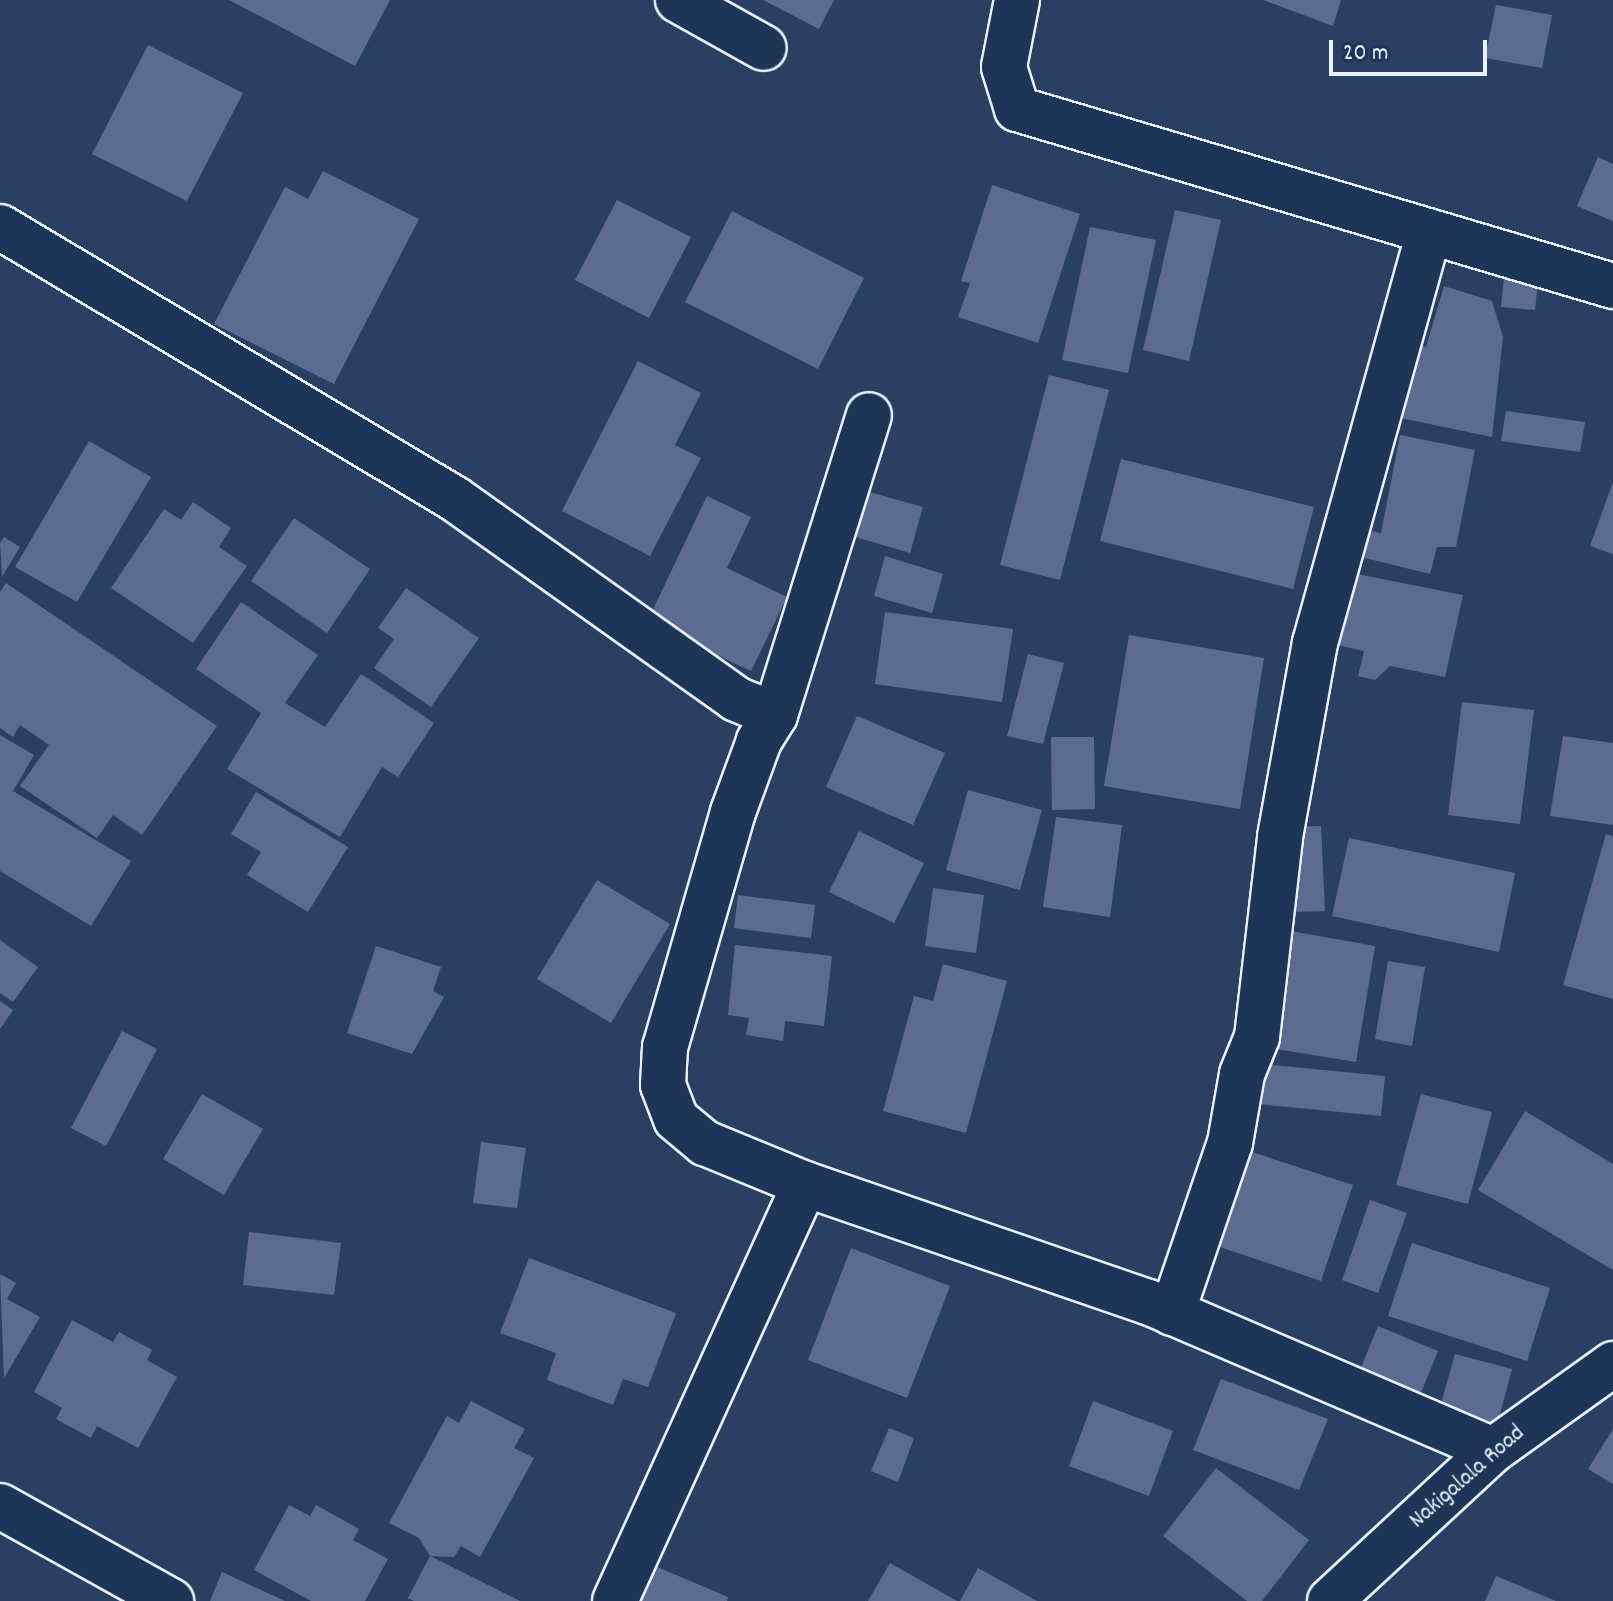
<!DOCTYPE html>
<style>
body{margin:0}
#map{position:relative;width:1613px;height:1601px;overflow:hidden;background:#2a4062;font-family:Dekko,sans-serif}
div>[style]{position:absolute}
.building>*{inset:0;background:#5c6c90}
.roads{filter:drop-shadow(2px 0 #e8f1f8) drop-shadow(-2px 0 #e8f1f8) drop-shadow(0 2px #e8f1f8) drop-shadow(0 -2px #e8f1f8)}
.street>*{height:44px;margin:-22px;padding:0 22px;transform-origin:22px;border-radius:22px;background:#1d3557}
span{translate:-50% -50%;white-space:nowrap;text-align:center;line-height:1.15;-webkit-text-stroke:8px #1d3557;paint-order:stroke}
.street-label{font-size:24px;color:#e8f1f8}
.scale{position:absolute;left:1329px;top:40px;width:158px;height:36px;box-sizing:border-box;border:4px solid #e8f1f8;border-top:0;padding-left:10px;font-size:24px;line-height:28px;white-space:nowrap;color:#e8f1f8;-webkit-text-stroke:6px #1d3557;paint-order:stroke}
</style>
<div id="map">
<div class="building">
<div style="clip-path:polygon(229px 0,390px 0,355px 66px)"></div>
<div style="clip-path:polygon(763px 0,834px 0,819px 29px)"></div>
<div style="clip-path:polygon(1263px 0,1341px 0,1333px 26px)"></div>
<div style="clip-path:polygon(1496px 5px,1552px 15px,1542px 68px,1485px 58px)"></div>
<div style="clip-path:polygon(148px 45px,243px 93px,187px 201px,92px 154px)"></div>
<div style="clip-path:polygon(1598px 157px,1613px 164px,1613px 221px,1577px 206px)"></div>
<div style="clip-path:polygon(323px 171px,419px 219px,334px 384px,214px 324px,285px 187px,308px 199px)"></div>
<div style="clip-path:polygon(992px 185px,1080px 214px,1038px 343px,958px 317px,970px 283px,961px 281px)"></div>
<div style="clip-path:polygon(617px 200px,691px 237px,649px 318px,575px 280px)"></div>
<div style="clip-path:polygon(1175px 210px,1221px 220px,1189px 361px,1143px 350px)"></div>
<div style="clip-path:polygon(732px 211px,864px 278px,818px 369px,685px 302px)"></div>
<div style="clip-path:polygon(1090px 227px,1156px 240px,1128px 373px,1062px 360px)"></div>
<div style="clip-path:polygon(1504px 277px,1538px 281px,1535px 310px,1501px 307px)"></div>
<div style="clip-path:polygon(1444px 286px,1492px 301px,1503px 337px,1492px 437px,1401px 418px,1407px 400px,1391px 396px,1407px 342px,1426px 347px)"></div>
<div style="clip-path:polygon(638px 361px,701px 393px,675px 445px,701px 458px,650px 556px,562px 511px)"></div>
<div style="clip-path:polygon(1049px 375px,1109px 390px,1060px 580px,1000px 565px)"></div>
<div style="clip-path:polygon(1506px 411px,1585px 422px,1580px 452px,1501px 441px)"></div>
<div style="clip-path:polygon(1400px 435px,1475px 450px,1456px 547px,1437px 547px,1430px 574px,1357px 556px,1364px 529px,1381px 533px)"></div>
<div style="clip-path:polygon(89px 441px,151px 477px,77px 602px,15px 567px)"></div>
<div style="clip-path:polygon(1121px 459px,1314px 507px,1293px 589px,1100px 541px)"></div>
<div style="clip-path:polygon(1613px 482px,1613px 554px,1590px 546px)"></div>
<div style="clip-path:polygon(855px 488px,923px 507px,910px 553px,842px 533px)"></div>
<div style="clip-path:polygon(707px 496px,751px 517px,727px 568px,787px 597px,751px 671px,647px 622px)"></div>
<div style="clip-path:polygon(193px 502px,231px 528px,219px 547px,247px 566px,193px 643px,111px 588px,164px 509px,181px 520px)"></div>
<div style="clip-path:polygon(294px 518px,370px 569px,327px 633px,251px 581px)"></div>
<div style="clip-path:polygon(4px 537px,20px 547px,2px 577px,0 543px)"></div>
<div style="clip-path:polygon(885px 556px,943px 574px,932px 613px,874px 596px)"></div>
<div style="clip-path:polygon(1347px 572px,1463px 595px,1445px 677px,1390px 666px,1375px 680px,1358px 676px,1364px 651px,1333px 644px)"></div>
<div style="clip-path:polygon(6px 583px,217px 726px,142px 835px,113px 815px,97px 838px,20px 786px,49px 745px,20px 725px,13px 737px,0 728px,0 592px)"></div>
<div style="clip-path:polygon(406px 588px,479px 638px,431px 707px,374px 668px,394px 639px,378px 628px)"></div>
<div style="clip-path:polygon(241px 602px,318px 655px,285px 703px,325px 727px,361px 674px,434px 723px,398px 777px,382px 767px,340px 837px,227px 769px,261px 713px,196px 669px)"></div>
<div style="clip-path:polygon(885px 612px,1013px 629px,1002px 702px,875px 684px)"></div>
<div style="clip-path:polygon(1129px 635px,1264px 658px,1240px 809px,1104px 786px)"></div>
<div style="clip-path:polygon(1028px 654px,1064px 663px,1043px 744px,1007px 736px)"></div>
<div style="clip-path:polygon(1462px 702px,1534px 710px,1520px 824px,1448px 815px)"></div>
<div style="clip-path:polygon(857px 716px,945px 753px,913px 825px,826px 787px)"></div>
<div style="clip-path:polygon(0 735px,34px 755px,13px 791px,131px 861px,91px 926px,0 871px)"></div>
<div style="clip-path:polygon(1563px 736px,1613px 743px,1613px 825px,1550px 816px)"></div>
<div style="clip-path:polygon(1051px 737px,1094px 737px,1095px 809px,1052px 810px)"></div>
<div style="clip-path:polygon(968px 790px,1042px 810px,1020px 890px,946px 870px)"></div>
<div style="clip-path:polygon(256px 792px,348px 847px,308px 912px,247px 875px,261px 852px,231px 834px)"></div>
<div style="clip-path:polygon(1056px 817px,1122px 825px,1110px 917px,1043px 907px)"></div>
<div style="clip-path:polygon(1321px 826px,1325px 911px,1292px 912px,1290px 827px)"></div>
<div style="clip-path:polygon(859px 831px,924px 863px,894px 923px,829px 892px)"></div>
<div style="clip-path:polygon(1606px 834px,1613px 836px,1613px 999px,1563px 985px)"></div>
<div style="clip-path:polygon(1349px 838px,1515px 873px,1499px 952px,1332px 916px)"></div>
<div style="clip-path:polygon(597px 880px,670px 924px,611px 1023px,537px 979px)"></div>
<div style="clip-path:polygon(933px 888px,984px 895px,976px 953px,925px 946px)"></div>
<div style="clip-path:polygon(738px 895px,815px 905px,811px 938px,734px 928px)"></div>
<div style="clip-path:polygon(1285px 930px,1375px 946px,1356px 1062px,1264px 1047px)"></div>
<div style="clip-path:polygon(0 940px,38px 967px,13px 1002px,0 993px)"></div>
<div style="clip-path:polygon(735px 945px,832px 956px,824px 1026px,785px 1021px,783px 1041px,746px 1035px,749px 1018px,728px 1015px)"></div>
<div style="clip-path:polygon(376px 946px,441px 967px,433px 991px,444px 997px,412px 1054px,347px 1033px)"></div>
<div style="clip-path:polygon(1388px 961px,1425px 967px,1412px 1046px,1375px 1039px)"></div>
<div style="clip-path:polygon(943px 964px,1007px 981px,966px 1133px,883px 1111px,914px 996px,933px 1001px)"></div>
<div style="clip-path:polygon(0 1001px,13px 1010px,0 1029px)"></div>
<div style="clip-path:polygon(122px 1031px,157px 1049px,106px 1146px,71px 1128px)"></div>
<div style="clip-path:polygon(1262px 1064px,1385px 1076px,1381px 1116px,1258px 1104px)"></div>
<div style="clip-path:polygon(202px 1094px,263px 1129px,224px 1195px,163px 1159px)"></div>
<div style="clip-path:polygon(1421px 1094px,1492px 1112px,1468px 1204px,1396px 1185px)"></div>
<div style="clip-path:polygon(1525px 1111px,1613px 1164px,1613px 1270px,1478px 1190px)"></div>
<div style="clip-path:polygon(481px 1142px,526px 1148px,517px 1208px,473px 1203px)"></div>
<div style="clip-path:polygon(1252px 1152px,1353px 1185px,1321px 1281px,1220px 1247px)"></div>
<div style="clip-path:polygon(1370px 1200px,1407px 1213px,1378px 1293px,1342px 1280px)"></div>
<div style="clip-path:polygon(249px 1232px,341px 1243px,334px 1295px,243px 1285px)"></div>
<div style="clip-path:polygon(1412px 1243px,1550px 1288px,1527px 1361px,1388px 1316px)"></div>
<div style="clip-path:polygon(851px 1248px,950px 1286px,907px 1398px,808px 1360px)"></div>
<div style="clip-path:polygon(529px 1258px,676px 1313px,648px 1387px,623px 1379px,613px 1405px,547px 1380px,556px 1353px,500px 1333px)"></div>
<div style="clip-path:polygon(0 1274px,16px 1283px,7px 1299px,40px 1317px,4px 1378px)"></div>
<div style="clip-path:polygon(72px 1320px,113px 1342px,119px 1332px,152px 1350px,147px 1360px,177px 1377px,138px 1448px,97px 1426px,91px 1438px,56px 1419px,62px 1408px,34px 1392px)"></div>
<div style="clip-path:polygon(1378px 1326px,1438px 1351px,1418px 1400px,1358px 1375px)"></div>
<div style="clip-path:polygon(1455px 1354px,1512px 1369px,1496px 1429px,1438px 1414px)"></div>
<div style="clip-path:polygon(1221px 1379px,1328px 1419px,1299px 1490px,1193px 1450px)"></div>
<div style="clip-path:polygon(471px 1401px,525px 1429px,514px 1448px,534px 1458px,480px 1557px,461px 1546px,454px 1557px,430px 1556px,520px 1601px,414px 1601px,408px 1598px,430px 1556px,419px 1538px,389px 1523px,447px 1416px,459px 1423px)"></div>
<div style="clip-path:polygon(1093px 1401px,1173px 1431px,1149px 1496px,1069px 1466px)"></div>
<div style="clip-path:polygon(889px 1428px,914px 1438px,898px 1482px,871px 1471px)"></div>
<div style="clip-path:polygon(1613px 1429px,1613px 1484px,1588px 1469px)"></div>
<div style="clip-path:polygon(1216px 1468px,1309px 1540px,1262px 1601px,1247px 1601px,1163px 1536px)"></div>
<div style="clip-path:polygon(289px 1505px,310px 1516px,316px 1505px,359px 1529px,353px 1540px,388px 1559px,365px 1601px,311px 1601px,254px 1570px)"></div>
<div style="clip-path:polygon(643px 1561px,728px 1597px,727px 1601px,626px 1601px)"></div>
<div style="clip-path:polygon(890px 1563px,957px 1601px,868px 1601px)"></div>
<div style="clip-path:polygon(978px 1568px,1037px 1601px,960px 1601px)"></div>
<div style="clip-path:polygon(222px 1572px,285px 1601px,210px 1601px)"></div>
<div style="clip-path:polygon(1496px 1576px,1556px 1601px,1485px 1601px)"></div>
</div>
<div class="roads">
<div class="street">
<div style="left:678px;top:0;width:98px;rotate:29.2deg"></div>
<div style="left:1017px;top:0;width:68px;rotate:101deg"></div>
<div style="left:1004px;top:67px;width:44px;rotate:72.8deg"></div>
<div style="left:1017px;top:109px;width:622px;rotate:16.54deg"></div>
<div style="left:0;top:227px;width:530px;rotate:30.87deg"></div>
<div style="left:455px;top:499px;width:345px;rotate:35.4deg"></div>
<div style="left:736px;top:699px;width:42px;rotate:22.3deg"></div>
<div style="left:775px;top:715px;width:31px;rotate:122deg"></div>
<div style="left:759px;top:741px;width:76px;rotate:110.1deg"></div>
<div style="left:733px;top:812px;width:245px;rotate:106.1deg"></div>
<div style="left:665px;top:1047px;width:38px;rotate:93deg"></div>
<div style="left:663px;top:1085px;width:36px;rotate:69deg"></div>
<div style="left:676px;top:1119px;width:38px;rotate:40deg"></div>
<div style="left:705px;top:1143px;width:108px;rotate:22.3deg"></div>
<div style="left:805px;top:1184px;width:363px;rotate:19deg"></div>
<div style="left:1148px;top:1302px;width:375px;rotate:23.2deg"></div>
<div style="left:775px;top:715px;width:314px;rotate:-72.6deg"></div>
<div style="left:1172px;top:1313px;width:180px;rotate:-71.2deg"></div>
<div style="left:1230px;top:1143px;width:70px;rotate:-80.1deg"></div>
<div style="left:1242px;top:1074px;width:40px;rotate:-68deg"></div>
<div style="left:1257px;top:1037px;width:201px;rotate:-83.4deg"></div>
<div style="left:1280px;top:837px;width:197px;rotate:-79.8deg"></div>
<div style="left:1315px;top:643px;width:427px;rotate:-74.5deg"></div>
<div style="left:0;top:1506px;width:196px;rotate:29.1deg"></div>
<div style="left:615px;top:1601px;width:458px;rotate:-65.5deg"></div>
<div style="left:1330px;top:1601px;width:222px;rotate:-42.8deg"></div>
<div style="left:1493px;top:1450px;width:148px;rotate:-35.6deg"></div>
</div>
</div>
<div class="street-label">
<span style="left:1468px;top:1478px;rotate:-41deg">Nakigalala Road</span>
</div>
<div class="scale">20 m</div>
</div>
